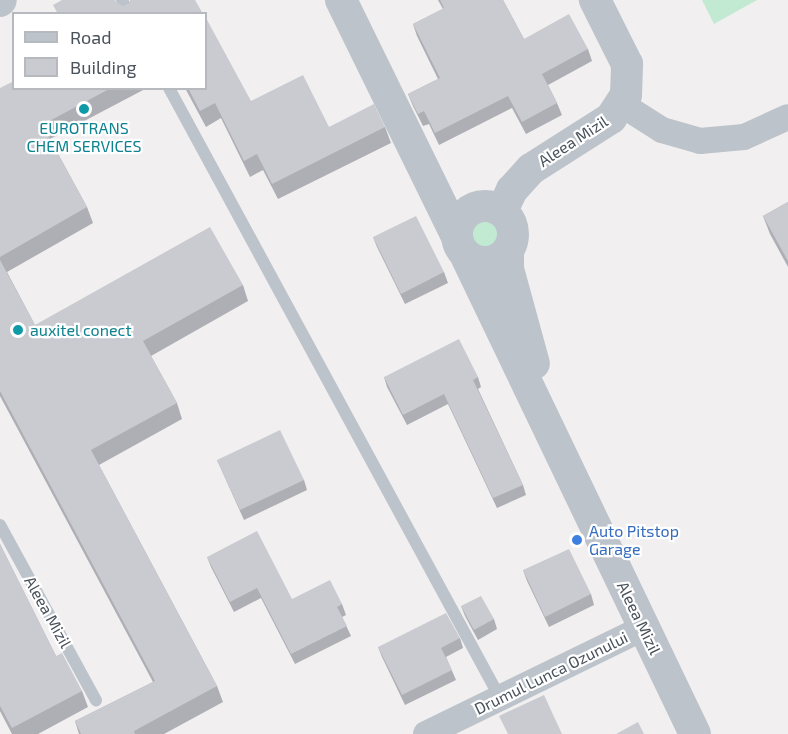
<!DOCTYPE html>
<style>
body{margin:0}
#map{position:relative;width:788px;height:734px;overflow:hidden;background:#f1efef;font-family:"Exo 2",sans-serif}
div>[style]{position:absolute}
.green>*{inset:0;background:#c2ead2}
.round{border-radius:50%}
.service>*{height:12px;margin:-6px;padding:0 6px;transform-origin:6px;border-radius:6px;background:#bcc3ca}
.minor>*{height:26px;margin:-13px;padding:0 13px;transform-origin:13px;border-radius:13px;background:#bcc3ca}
.tertiary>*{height:32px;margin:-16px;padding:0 16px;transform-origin:16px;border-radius:16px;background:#bcc3ca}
.tertiary>.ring{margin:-16px;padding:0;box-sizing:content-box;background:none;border:32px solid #bcc3ca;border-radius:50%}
.wall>*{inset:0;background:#adafb4}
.building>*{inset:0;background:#c9cbd1}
.dots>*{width:16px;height:16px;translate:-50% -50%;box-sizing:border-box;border:3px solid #fff;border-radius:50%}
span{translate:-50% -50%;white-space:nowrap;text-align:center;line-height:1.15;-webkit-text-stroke:4.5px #fff;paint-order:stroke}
.culture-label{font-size:16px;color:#0d838f}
.left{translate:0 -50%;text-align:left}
.street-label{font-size:16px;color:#49515a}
.shop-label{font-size:16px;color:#366cbe}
.legend{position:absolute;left:12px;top:12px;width:195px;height:78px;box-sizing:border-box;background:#fff;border:2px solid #b6b9bd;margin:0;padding:8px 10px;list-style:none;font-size:18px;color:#49515a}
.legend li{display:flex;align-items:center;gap:12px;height:30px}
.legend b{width:30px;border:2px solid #b6b9bd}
</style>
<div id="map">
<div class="green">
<div style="clip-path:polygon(702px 0,757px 0,714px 24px)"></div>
<div class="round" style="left:465px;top:213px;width:42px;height:42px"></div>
</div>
<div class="service">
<div style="left:122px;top:0;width:16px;rotate:63deg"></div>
<div style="left:169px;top:88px;width:694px;rotate:61.51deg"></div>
<div style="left:0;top:525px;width:200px;rotate:61.3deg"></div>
</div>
<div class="minor">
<div style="left:621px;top:104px;width:49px;rotate:32.4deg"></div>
<div style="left:662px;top:130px;width:40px;rotate:16deg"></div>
<div style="left:700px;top:141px;width:44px;rotate:-5.2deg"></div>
<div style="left:744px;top:137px;width:48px;rotate:-24.4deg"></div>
<div style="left:426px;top:734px;width:242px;rotate:-26deg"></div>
</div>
<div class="tertiary">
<div style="left:341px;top:0;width:262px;rotate:63.9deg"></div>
<div style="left:0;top:1px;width:1px;rotate:-45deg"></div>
<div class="ring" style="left:457px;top:206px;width:24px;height:24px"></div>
<div style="left:502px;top:211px;width:23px;rotate:-65deg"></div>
<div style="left:512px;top:190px;width:28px;rotate:-48deg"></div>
<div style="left:531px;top:169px;width:95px;rotate:-32.5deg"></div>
<div style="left:611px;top:118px;width:27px;rotate:-57deg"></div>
<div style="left:626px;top:95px;width:31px;rotate:-88deg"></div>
<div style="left:627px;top:64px;width:72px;rotate:-116.6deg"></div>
<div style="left:508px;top:250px;width:19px;rotate:90deg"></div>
<div style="left:508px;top:269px;width:98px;rotate:74.7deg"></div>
<div style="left:466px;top:256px;width:530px;rotate:64.4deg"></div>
</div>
<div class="wall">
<div style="clip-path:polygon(438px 0,503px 0,524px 39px,588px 49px,592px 61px,548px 85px,557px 103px,562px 115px,526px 134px,512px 108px,439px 145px,429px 124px,423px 126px,413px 106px,408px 94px,438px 79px,417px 36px,413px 24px,443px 9px)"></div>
<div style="clip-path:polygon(0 88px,147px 88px,50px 139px,87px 207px,93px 223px,7px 272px,35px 325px,243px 285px,248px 301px,151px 356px,177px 403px,182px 419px,99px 465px,217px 686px,223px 702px,164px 734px,79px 734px,75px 721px,153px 682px,0 396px)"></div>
<div style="clip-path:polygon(185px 88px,206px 88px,251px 101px,329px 127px,385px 127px,391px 143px,278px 199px,263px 170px,250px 177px,221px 118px,206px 127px)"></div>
<div style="clip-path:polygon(788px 202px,788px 267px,770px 234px,763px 216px)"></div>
<div style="clip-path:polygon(373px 237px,444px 272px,448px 283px,405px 304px,377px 247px)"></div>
<div style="clip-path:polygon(384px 377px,478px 377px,481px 387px,478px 389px,523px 485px,526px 495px,497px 508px,448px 404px,407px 425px,387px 387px)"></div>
<div style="clip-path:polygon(217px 460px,304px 480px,307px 490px,244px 520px)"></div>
<div style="clip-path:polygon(0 544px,56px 656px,82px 691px,88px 707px,38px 734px,12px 734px,0 711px)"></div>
<div style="clip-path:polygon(207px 557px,292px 599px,342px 604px,346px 615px,342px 617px,351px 636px,295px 664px,261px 598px,234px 612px,211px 567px)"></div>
<div style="clip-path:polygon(523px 570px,591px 594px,594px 605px,549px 627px,527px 581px)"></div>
<div style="clip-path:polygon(461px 606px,494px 619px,497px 629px,478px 640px,465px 616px)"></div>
<div style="clip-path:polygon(460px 638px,463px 648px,446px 657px,456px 680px,405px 705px,382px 657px,378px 647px)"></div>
</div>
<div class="building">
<div style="clip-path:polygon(62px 0,115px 0,116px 2px,123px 6px,130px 3px,130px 0,195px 0,203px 14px,58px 14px,53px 5px)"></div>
<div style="clip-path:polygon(440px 0,503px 0,524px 39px,569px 14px,588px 49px,542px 74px,557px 103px,522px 122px,508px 96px,435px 133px,424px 111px,418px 114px,408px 94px,440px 78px,413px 24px,444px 8px)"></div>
<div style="clip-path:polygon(206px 18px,251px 101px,303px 75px,329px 127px,374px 104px,385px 127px,272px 184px,257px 154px,244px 161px,215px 103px,200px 111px,188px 88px,206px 88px)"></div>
<div style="clip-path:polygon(14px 81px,14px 88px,111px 88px,42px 125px,87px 207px,0 257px,0 88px)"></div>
<div style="clip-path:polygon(788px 202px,788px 261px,763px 216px)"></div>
<div style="clip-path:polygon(416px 216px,444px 272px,401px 294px,373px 237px)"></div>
<div style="clip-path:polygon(210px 227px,243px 285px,143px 341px,177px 403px,91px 450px,217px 686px,134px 731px,135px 734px,81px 734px,75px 721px,155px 681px,0 391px,0 260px,35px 325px)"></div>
<div style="clip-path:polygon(459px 339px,478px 377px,473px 380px,523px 485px,493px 498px,444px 394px,403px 415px,384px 377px)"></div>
<div style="clip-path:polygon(280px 430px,304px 480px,240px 510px,217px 460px)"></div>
<div style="clip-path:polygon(257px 531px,292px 599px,330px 580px,342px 604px,337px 607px,347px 626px,291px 654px,257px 588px,230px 602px,207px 557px)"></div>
<div style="clip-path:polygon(0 544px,56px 656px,62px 653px,82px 691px,12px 728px,0 706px)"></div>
<div style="clip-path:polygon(569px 549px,591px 594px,545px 617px,523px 570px)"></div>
<div style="clip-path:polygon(481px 596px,494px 619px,474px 630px,461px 606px)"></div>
<div style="clip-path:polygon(446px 613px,460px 638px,441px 648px,452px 670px,402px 695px,378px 647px)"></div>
<div style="clip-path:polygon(544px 695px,562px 734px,508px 734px,499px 716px)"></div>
<div style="clip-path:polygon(638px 722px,644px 734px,616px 734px)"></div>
</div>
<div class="dots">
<div style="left:84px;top:109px;background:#0f9aa8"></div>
<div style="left:18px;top:330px;background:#0f9aa8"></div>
<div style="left:577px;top:540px;background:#3f7fe0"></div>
</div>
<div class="culture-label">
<span style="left:84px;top:137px">EUROTRANS<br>CHEM SERVICES</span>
<span class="left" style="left:30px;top:330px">auxitel conect</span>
</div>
<div class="street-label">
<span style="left:573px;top:141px;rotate:-33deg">Aleea Mizil</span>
<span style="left:48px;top:612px;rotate:61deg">Aleea Mizil</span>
<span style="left:639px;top:618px;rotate:64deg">Aleea Mizil</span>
<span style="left:551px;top:673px;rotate:-26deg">Drumul Lunca Ozunului</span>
</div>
<div class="shop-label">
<span class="left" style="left:589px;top:540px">Auto Pitstop<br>Garage</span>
</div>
<ul class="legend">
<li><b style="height:8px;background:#bcc3ca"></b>Road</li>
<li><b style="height:16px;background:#c9cbd1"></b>Building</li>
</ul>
</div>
